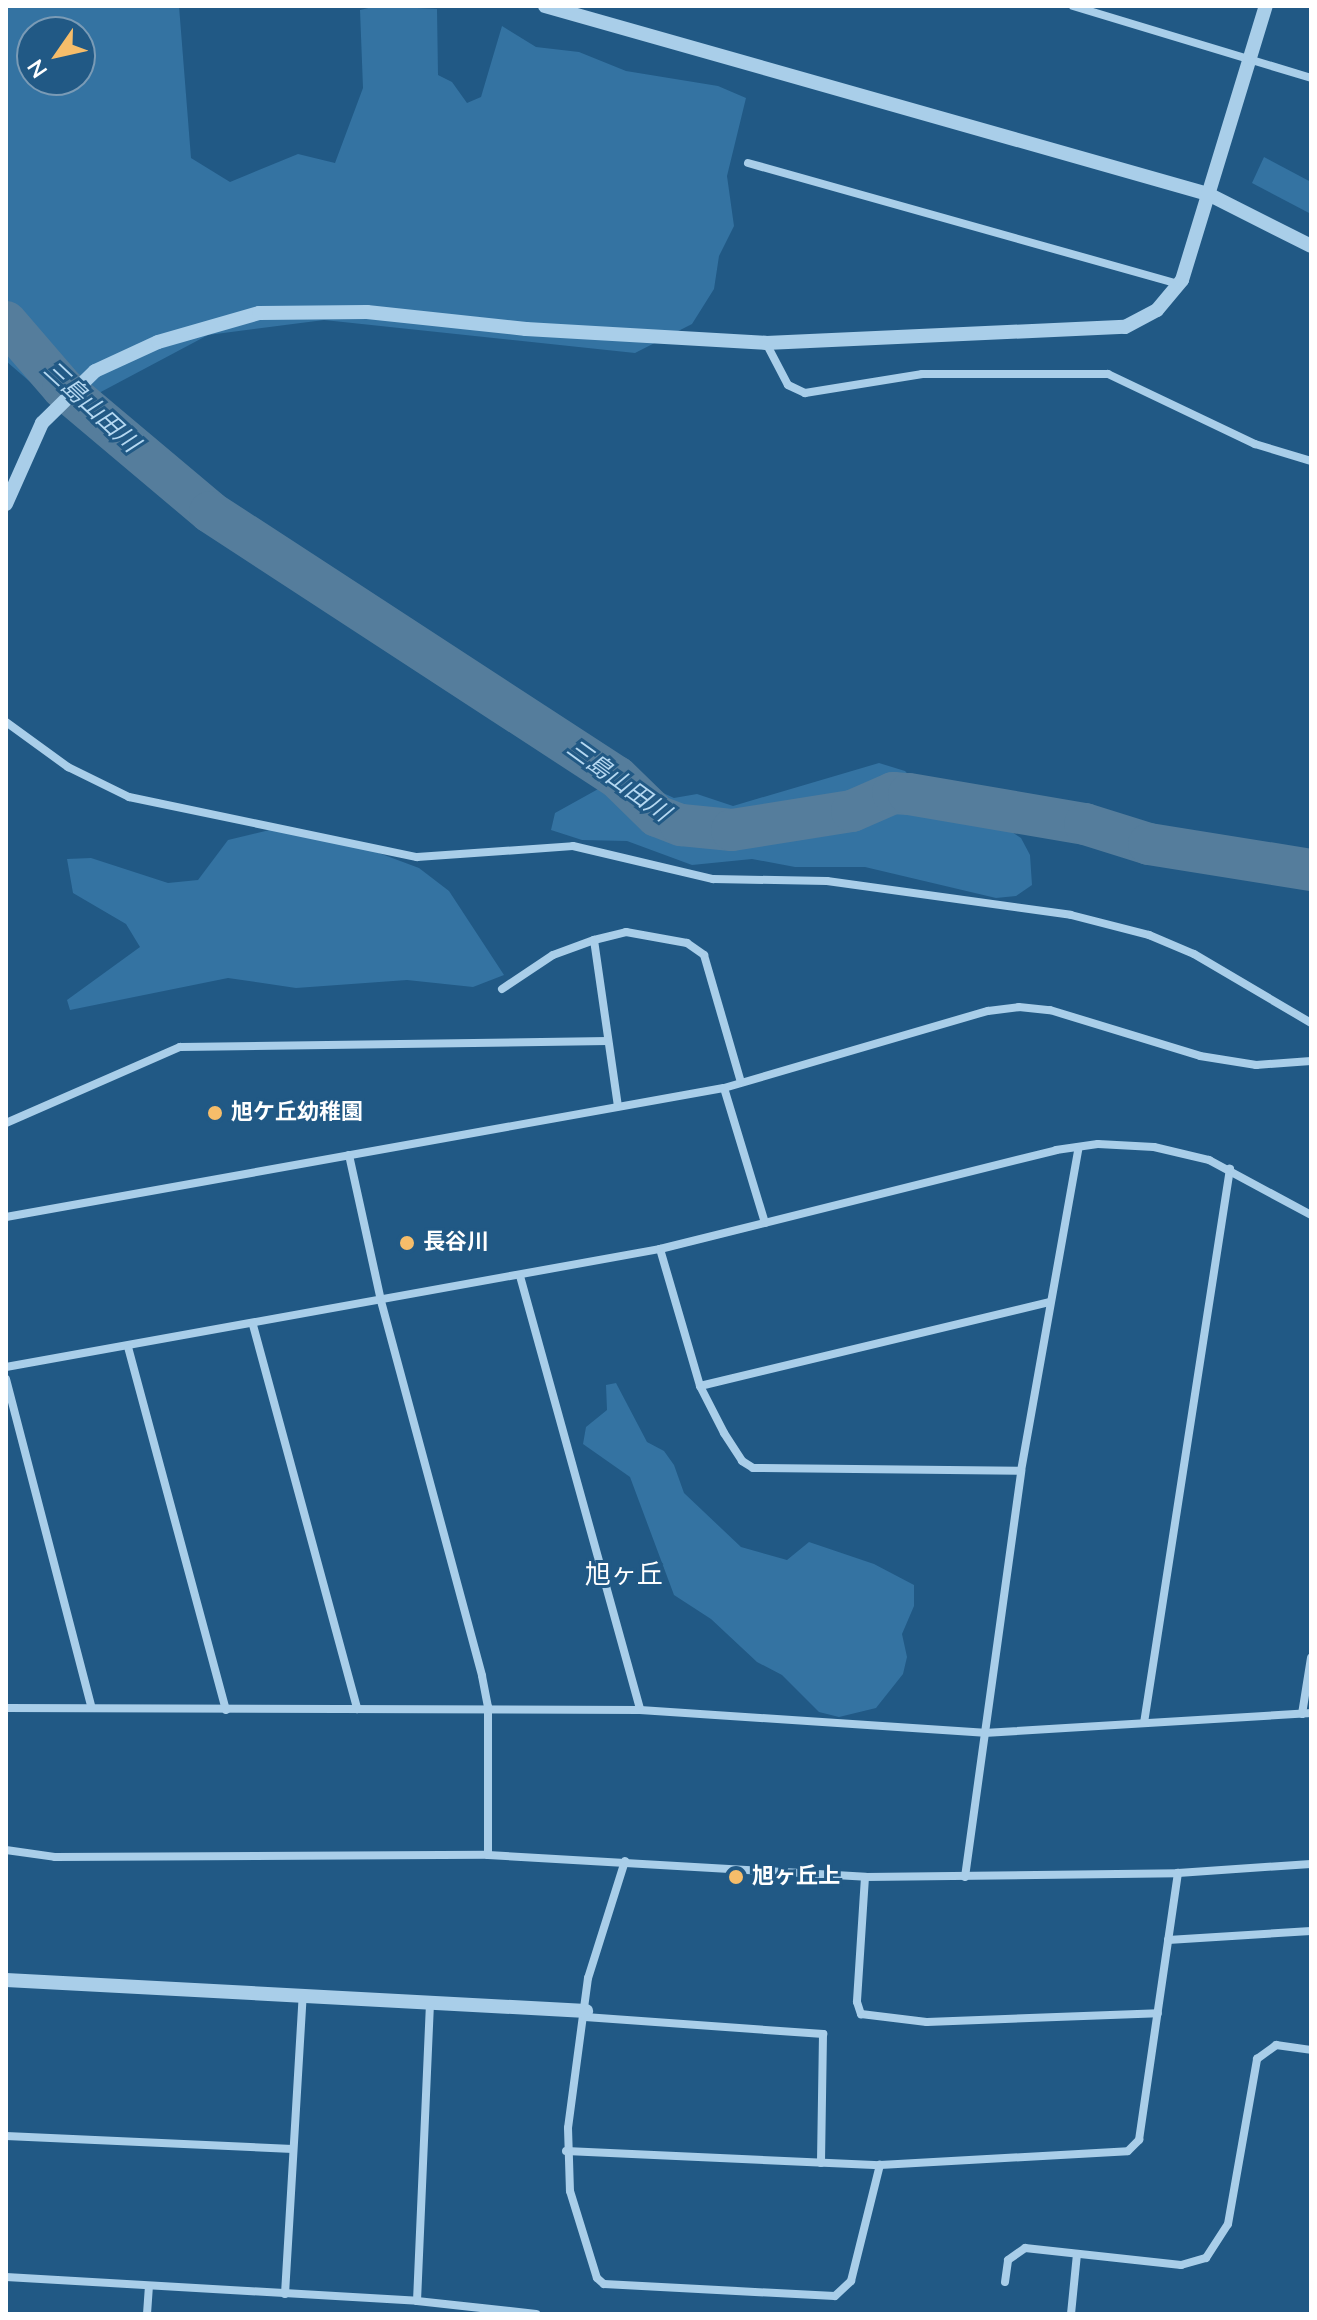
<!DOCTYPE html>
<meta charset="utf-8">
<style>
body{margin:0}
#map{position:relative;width:1317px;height:2320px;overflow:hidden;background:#215985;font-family:"Nunito Sans","Noto Sans JP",sans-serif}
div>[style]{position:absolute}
.green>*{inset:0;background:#3473a2}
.river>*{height:42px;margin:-21px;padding:0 21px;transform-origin:21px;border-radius:21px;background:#557d9c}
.minor>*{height:8px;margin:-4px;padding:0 4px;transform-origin:4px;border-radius:4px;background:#a9cee9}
.tertiary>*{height:14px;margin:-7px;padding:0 7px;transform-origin:7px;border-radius:7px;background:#a9cee9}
.dots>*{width:22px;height:22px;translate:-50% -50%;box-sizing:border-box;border:4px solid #215985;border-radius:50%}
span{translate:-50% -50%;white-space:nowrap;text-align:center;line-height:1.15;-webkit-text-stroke:6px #215985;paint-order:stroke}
.poi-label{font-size:22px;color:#fff;font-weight:700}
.left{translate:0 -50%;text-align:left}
.water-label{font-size:24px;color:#b5d8f1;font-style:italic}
.quarter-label{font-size:26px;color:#fff}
.frame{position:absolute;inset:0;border:8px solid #fff;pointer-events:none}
.north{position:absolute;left:16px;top:16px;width:80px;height:80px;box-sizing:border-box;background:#215985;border:2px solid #7a9bb6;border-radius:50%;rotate:236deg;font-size:22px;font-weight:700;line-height:32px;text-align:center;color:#fff}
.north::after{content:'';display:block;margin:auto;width:28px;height:36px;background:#f6bd6a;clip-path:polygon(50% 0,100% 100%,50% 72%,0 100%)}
</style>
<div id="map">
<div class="green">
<div style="clip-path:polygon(evenodd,6px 6px,179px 6px,191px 158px,230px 182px,298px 154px,335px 163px,363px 88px,360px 10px,377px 6px,437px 9px,438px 75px,452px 82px,467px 103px,481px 97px,502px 26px,536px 47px,579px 52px,626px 71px,718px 86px,746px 98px,727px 176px,734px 226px,719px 256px,714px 289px,692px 324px,635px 353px,324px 320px,208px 335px,97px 394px,70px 377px,36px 387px,6px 361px,6px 6px,32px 32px,80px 32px,80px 80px,32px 80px,32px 32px)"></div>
<div style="clip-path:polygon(1264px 157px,1311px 182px,1311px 214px,1252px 183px)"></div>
<div style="clip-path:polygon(879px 763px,905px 771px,946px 817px,981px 812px,1021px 838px,1030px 855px,1032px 885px,1016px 896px,996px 898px,865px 867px,795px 867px,752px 859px,692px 865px,627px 841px,582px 840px,551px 830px,555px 813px,609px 783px,637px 781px,674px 798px,697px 794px,733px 806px)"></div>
<div style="clip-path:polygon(278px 828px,352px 843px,419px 868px,449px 891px,504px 975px,473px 987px,407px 980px,296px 988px,228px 978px,70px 1010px,67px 1000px,140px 947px,126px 924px,73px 893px,67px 859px,91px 858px,168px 883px,198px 880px,228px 840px)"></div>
<div style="clip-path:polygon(616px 1383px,647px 1442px,664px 1451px,674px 1465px,684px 1493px,741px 1547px,787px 1560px,809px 1542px,874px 1564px,914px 1585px,914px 1606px,902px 1634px,907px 1657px,903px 1674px,876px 1708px,839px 1717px,819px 1712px,782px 1675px,757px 1662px,711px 1619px,674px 1595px,630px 1477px,583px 1444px,586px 1427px,607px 1410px,606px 1385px)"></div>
</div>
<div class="river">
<div style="left:6px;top:322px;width:87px;rotate:49.2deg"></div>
<div style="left:63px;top:388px;width:192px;rotate:40.1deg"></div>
<div style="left:210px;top:512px;width:486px;rotate:33.1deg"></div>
<div style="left:617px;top:777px;width:56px;rotate:44.3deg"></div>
<div style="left:657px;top:816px;width:26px;rotate:21deg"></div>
<div style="left:681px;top:825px;width:51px;rotate:5.6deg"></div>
<div style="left:732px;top:830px;width:121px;rotate:-9deg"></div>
<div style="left:852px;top:811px;width:45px;rotate:-23.7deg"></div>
<div style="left:893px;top:793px;width:16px;rotate:4deg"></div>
<div style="left:909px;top:794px;width:179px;rotate:9.7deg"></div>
<div style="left:1085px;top:824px;width:67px;rotate:17.4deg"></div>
<div style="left:1149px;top:844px;width:164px;rotate:9.1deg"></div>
</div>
<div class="minor">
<div style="left:1073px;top:6px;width:249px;rotate:16.8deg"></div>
<div style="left:748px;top:163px;width:448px;rotate:15.7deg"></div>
<div style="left:766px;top:343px;width:47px;rotate:62.4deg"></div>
<div style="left:788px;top:385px;width:19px;rotate:25deg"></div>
<div style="left:805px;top:393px;width:119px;rotate:-9.2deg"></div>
<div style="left:922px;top:374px;width:186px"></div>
<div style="left:1108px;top:374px;width:163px;rotate:25.5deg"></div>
<div style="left:1255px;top:444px;width:59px;rotate:16.9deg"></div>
<div style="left:6px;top:722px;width:77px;rotate:36deg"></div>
<div style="left:68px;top:767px;width:68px;rotate:26.2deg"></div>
<div style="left:129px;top:797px;width:294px;rotate:11.8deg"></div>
<div style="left:417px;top:857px;width:156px;rotate:-4deg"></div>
<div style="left:573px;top:846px;width:144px;rotate:13.3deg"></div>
<div style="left:713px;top:879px;width:114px;rotate:1deg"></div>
<div style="left:827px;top:881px;width:246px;rotate:7.9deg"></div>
<div style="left:1071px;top:915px;width:81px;rotate:14.4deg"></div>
<div style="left:1149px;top:935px;width:49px;rotate:22.9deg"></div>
<div style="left:1194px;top:954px;width:136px;rotate:30.5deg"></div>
<div style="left:594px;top:940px;width:168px;rotate:81.8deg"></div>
<div style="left:502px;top:989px;width:61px;rotate:-33.7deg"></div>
<div style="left:553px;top:955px;width:44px;rotate:-20.1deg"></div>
<div style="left:594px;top:940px;width:33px;rotate:-14deg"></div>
<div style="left:626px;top:932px;width:62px;rotate:10.2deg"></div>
<div style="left:687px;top:943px;width:21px;rotate:35deg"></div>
<div style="left:704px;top:955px;width:132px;rotate:73.8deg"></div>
<div style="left:724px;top:1088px;width:141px;rotate:73.1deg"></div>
<div style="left:6px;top:1123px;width:190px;rotate:-23.6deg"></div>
<div style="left:180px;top:1047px;width:428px;rotate:-0.8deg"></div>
<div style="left:349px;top:1155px;width:149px;rotate:77.6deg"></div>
<div style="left:381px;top:1301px;width:388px;rotate:74.9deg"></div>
<div style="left:482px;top:1676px;width:32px;rotate:79deg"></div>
<div style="left:488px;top:1707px;width:148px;rotate:90deg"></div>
<div style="left:6px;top:1217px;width:729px;rotate:-10.19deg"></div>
<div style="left:724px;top:1088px;width:275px;rotate:-16.3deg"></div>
<div style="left:988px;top:1011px;width:31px;rotate:-7deg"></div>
<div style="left:1019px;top:1007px;width:31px;rotate:6deg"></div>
<div style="left:1050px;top:1010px;width:157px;rotate:17deg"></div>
<div style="left:1200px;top:1056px;width:57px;rotate:9.1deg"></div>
<div style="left:1256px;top:1065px;width:55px;rotate:-4.2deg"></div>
<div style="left:660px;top:1249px;width:143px;rotate:73.7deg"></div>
<div style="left:700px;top:1386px;width:53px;rotate:62.9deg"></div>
<div style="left:724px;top:1433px;width:33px;rotate:57deg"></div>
<div style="left:742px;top:1461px;width:13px;rotate:32deg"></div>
<div style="left:753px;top:1468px;width:268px;rotate:0.6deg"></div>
<div style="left:520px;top:1276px;width:450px;rotate:74.5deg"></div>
<div style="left:253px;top:1325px;width:398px;rotate:74.8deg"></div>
<div style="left:128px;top:1347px;width:376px;rotate:74.9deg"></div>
<div style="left:6px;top:1367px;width:665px;rotate:-10.23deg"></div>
<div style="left:660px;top:1249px;width:408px;rotate:-14deg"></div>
<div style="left:1056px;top:1150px;width:42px;rotate:-8.1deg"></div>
<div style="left:1098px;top:1144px;width:56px;rotate:3.1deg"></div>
<div style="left:1154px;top:1147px;width:57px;rotate:13.3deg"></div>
<div style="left:1209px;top:1160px;width:116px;rotate:28.3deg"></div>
<div style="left:6px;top:1379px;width:337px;rotate:75.4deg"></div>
<div style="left:700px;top:1386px;width:359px;rotate:-13.5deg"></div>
<div style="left:6px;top:1708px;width:634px;rotate:0.18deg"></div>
<div style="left:640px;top:1710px;width:345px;rotate:3.8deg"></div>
<div style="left:984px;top:1733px;width:328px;rotate:-3.5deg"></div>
<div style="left:1302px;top:1714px;width:57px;rotate:-80.9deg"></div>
<div style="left:1144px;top:1723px;width:561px;rotate:-81.18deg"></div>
<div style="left:6px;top:1850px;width:49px;rotate:8.1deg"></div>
<div style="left:55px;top:1857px;width:433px;rotate:-0.3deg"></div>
<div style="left:488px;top:1855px;width:378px;rotate:3.3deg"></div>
<div style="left:865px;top:1877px;width:313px;rotate:-0.7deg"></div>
<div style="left:1178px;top:1873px;width:133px;rotate:-3.9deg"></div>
<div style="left:625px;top:1861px;width:123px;rotate:107.5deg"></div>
<div style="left:588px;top:1978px;width:151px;rotate:97.6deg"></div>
<div style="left:568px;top:2128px;width:63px;rotate:88.2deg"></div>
<div style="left:570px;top:2191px;width:91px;rotate:72.8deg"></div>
<div style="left:597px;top:2278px;width:9px;rotate:41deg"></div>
<div style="left:604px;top:2284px;width:231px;rotate:3deg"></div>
<div style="left:835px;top:2296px;width:22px;rotate:-43deg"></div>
<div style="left:851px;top:2281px;width:120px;rotate:-76deg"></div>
<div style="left:865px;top:1877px;width:125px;rotate:93.7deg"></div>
<div style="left:857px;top:2002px;width:13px;rotate:72deg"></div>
<div style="left:861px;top:2014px;width:66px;rotate:6.9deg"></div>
<div style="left:927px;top:2022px;width:231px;rotate:-2.2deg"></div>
<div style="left:965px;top:1877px;width:410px;rotate:-82.1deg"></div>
<div style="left:1021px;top:1471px;width:329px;rotate:-79.9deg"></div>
<div style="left:1168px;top:1940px;width:143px;rotate:-3.6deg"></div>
<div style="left:585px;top:2017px;width:239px;rotate:4.1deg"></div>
<div style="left:823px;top:2034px;width:129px;rotate:90.9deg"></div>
<div style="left:6px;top:2136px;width:287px;rotate:2.6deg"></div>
<div style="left:566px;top:2151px;width:314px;rotate:2.6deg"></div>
<div style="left:880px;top:2165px;width:248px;rotate:-3.2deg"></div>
<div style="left:1128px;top:2151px;width:16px;rotate:-45deg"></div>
<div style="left:1139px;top:2140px;width:270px;rotate:-81.7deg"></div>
<div style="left:6px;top:2277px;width:412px;rotate:3.3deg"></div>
<div style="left:417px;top:2301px;width:120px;rotate:6.2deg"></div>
<div style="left:1005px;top:2282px;width:22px;rotate:-82deg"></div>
<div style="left:1008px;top:2260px;width:21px;rotate:-35deg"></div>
<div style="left:1025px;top:2248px;width:157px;rotate:6.2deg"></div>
<div style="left:1181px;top:2265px;width:26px;rotate:-16deg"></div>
<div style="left:1206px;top:2258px;width:40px;rotate:-57.1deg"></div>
<div style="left:1228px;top:2224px;width:168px;rotate:-80deg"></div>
<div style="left:1257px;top:2059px;width:24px;rotate:-36deg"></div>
<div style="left:1276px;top:2045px;width:35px;rotate:8deg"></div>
<div style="left:285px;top:2294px;width:300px;rotate:-86.6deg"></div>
<div style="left:417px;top:2301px;width:295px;rotate:-87.5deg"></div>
<div style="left:147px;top:2314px;width:28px;rotate:-86deg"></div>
<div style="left:1071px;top:2314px;width:60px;rotate:-84.3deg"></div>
</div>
<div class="tertiary">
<div style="left:545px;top:6px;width:689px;rotate:15.83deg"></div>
<div style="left:1208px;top:194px;width:115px;rotate:26.8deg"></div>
<div style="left:6px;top:504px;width:89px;rotate:-66deg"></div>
<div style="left:42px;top:423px;width:74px;rotate:-44.5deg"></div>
<div style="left:95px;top:371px;width:69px;rotate:-24.7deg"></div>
<div style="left:158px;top:342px;width:105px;rotate:-16deg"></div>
<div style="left:259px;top:313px;width:108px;rotate:-0.5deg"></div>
<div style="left:367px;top:312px;width:160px;rotate:6.1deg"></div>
<div style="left:526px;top:329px;width:240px;rotate:3.3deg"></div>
<div style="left:766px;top:343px;width:359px;rotate:-2.6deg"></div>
<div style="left:1125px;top:327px;width:36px;rotate:-28deg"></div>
<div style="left:1157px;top:310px;width:39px;rotate:-50deg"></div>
<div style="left:1182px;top:280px;width:287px;rotate:-73deg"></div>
<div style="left:6px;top:1980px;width:581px;rotate:3.06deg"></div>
</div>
<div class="dots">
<div style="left:215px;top:1113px;background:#f6bd6a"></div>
<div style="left:407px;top:1243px;background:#f6bd6a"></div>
<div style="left:736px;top:1877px;background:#f6bd6a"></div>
</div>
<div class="poi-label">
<span class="left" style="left:231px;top:1113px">旭ケ丘幼稚園</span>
<span class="left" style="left:423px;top:1243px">長谷川</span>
<span class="left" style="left:752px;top:1877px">旭ヶ丘上</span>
</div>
<div class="water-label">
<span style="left:91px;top:407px;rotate:43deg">三島山田川</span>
<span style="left:618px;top:781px;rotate:36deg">三島山田川</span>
</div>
<div class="quarter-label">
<span style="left:624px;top:1575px">旭ヶ丘</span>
</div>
<div class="frame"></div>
<div class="north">N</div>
</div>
